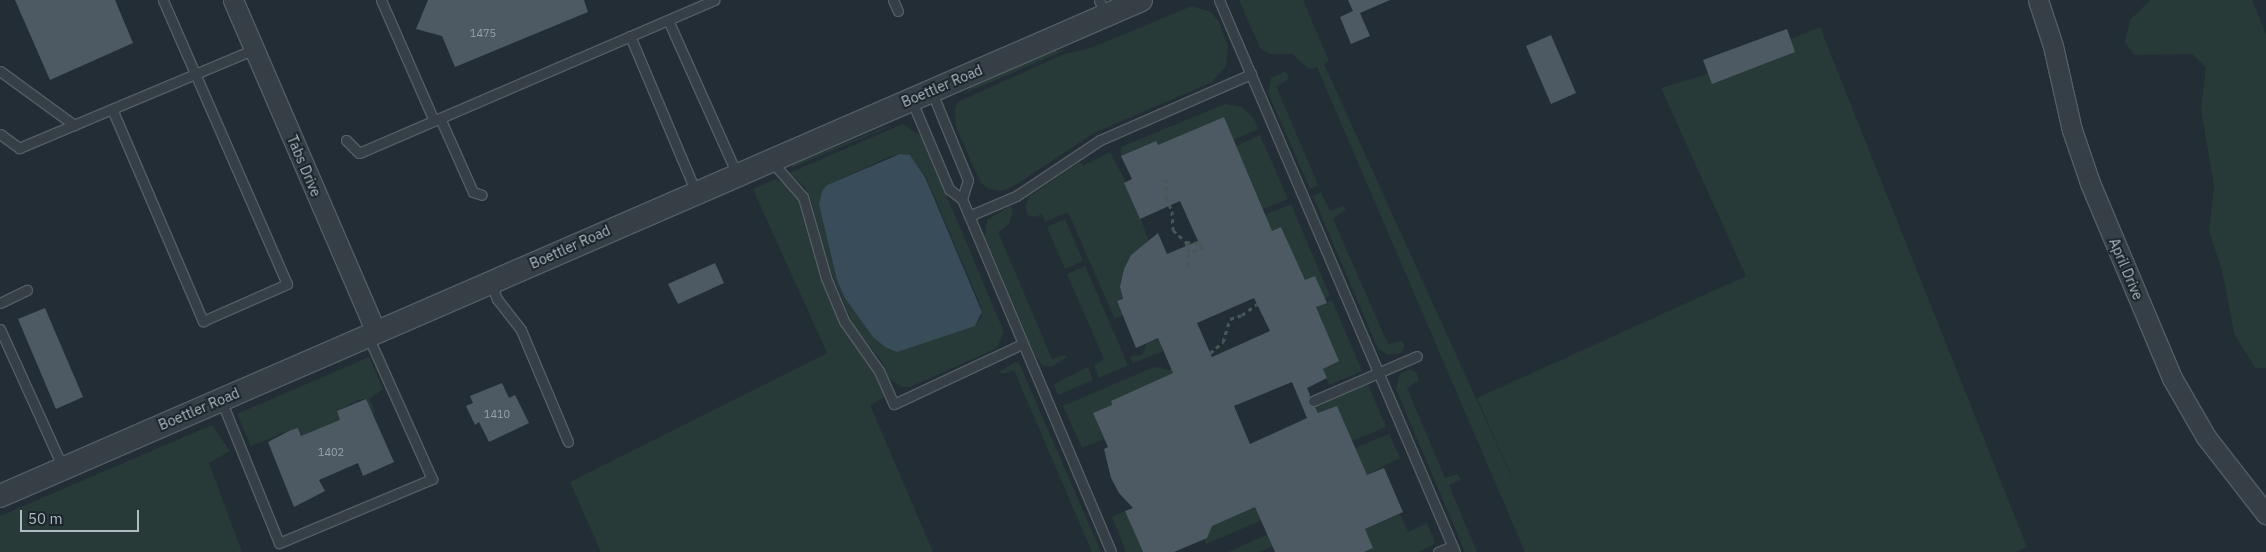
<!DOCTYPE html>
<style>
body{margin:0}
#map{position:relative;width:2266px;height:552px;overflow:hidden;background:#232d35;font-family:"IBM Plex Sans",sans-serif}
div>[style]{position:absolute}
.green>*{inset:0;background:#273a37}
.water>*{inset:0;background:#384c5a}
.building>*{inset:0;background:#4e5a63}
.path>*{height:3px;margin-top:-1.5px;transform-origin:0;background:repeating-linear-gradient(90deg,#465756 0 4px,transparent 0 8px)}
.roads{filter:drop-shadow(1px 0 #535d63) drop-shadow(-1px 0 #535d63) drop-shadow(0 1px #535d63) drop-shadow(0 -1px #535d63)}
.service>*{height:9px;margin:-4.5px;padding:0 4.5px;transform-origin:4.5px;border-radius:4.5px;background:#363f46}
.minor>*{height:19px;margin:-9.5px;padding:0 9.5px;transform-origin:9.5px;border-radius:9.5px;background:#363f46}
.tertiary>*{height:22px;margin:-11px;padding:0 11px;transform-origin:11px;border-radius:11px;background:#363f46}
span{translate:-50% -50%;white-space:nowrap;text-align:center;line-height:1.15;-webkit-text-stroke:4px #1b242a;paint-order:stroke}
.number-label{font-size:11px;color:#98a2aa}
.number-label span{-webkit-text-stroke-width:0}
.street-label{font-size:14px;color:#b0bac2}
.scale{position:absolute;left:20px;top:510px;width:119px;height:22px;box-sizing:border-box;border:2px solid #b0bac2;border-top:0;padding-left:6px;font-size:15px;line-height:18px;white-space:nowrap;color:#b0bac2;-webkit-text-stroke:4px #1b242a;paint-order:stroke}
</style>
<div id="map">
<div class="green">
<div style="clip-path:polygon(1239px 0,1303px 0,1329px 61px,1324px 64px,1528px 513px,1477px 398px,1746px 276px,1661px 88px,1701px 76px,1820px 27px,2027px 547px,2016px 552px,1525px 552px,1317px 67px,1309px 69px,1292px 54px,1270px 54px,1260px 48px)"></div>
<div style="clip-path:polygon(2150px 0,2252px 0,2266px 34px,2266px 368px,2255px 368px,2234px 333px,2222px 270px,2209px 231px,2214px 186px,2201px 109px,2206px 67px,2192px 54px,2134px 55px,2125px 42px,2130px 20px)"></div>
<div style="clip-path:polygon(1192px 6px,1211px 12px,1219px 22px,1228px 47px,1226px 66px,1212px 82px,1094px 133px,1017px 184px,1002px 191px,989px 189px,981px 183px,956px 127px,955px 107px,958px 102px,1064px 54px,1091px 48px)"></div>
<div style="clip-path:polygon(1066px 50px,963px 94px,973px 86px,1054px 51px)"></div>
<div style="clip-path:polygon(1286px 71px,1289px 79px,1276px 86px,1318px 185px,1310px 189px,1268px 93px,1271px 78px)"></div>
<div style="clip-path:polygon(1225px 104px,1242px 107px,1253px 117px,1258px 129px,1233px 140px,1224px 117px,1158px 145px,1156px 141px,1121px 156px,1121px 147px)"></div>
<div style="clip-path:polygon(893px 124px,884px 129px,791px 168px,793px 164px)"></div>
<div style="clip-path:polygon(evenodd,903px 124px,922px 137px,1004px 332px,997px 348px,910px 387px,901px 387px,889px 378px,880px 359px,853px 325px,828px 264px,811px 199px,804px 186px,789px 173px,903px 124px,910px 155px,926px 177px,981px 306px,982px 316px,975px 326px,837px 280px,819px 205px,827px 185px,891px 156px,910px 155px)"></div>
<div style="clip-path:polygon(1260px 135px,1288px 199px,1263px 209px,1236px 146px)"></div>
<div style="clip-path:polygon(1110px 152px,1126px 182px,1149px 241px,1131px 255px,1124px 269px,1120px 287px,1123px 299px,1117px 302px,1123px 315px,1115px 319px,1068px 212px,1045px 222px,1042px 214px,1035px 217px,1028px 215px,1025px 206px,1030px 196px,1080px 162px,1083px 166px)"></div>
<div style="clip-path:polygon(775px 179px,790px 186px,797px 196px,826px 291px,843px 328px,874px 370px,885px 397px,870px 405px,933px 552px,601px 552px,570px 482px,827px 353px,753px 189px)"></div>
<div style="clip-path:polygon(1321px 192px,1330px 211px,1342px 206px,1346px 209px,1333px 219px,1388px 344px,1402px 341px,1405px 346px,1401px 353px,1389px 355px,1378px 349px,1313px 196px)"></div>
<div style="clip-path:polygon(1291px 204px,1330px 296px,1325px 299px,1315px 276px,1305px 280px,1281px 227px,1254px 238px,1248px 222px)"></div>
<div style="clip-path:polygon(1010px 206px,1013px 210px,1009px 224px,998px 232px,1052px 359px,1064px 355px,1067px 357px,1051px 367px,1042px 365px,1035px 355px,985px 237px,987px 220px)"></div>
<div style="clip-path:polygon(1065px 219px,1083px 261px,1065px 269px,1047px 227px)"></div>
<div style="clip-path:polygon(1085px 266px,1128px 365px,1099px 378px,1094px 365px,1104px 359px,1067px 274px)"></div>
<div style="clip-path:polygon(1332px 300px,1362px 371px,1329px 385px,1323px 369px,1339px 361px,1316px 307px)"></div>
<div style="clip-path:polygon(1166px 335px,1170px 344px,1161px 347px,1163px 351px,1133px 363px,1130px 356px,1142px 355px,1147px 343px)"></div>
<div style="clip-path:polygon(369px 357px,383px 389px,369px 399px,375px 412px,372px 413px,366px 399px,358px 400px,337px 411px,343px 425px,304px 441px,298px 428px,290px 430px,251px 446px,237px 414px)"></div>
<div style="clip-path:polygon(1015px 362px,1019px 363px,1101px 552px,1092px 552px,1014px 370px,1003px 374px,999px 372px)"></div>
<div style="clip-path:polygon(1179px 366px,1181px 370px,1111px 401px,1112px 405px,1093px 413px,1104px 439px,1082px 448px,1063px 406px,1154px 367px,1168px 370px)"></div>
<div style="clip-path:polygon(1088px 367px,1093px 380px,1058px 395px,1054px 384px)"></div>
<div style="clip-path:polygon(1410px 369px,1416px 372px,1419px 380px,1407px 388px,1445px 478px,1457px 474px,1460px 477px,1460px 480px,1449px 485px,1477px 552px,1465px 552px,1396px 389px,1400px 374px)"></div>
<div style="clip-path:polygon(1368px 384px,1386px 427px,1352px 441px,1318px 413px,1316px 407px)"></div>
<div style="clip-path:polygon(212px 425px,230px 451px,209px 463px,242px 552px,0 552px,0 516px)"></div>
<div style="clip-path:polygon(1389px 434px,1400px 458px,1367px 475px,1355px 448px)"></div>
<div style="clip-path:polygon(1261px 504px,1267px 518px,1206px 544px,1201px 530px)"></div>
<div style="clip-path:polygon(1125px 511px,1143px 552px,1126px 552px,1112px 517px)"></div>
<div style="clip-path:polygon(1400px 514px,1408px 532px,1427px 523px,1435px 542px,1433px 545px,1418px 552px,1364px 552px,1373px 548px,1365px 529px)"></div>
<div style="clip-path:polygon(1273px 532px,1278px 544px,1259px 552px,1228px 552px)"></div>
</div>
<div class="water">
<div style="clip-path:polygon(900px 154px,910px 155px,925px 177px,982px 312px,975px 326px,897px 352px,885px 347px,873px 337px,845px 298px,837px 280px,819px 205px,822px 191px,827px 185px)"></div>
</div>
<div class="building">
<div style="clip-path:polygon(15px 0,115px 0,133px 43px,50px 80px)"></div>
<div style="clip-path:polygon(428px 0,584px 0,588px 12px,455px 67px,442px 36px,416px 29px)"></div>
<div style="clip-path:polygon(1348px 0,1390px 0,1360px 13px,1370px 36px,1351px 44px,1340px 17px,1353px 11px)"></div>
<div style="clip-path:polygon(1787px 29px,1795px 52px,1712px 84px,1703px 60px)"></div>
<div style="clip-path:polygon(1551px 35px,1576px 93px,1551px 104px,1526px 46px)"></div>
<div style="clip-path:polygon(evenodd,1224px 117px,1272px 231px,1281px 227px,1305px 280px,1315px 276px,1327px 303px,1316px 307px,1339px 361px,1323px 369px,1327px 378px,1307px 388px,1310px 395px,1308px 404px,1315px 407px,1318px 413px,1337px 406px,1367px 475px,1384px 468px,1403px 512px,1365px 529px,1373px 548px,1364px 552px,1275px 552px,1255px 507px,1212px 526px,1207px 538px,1174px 552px,1143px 552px,1125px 511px,1133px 508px,1119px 493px,1111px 478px,1104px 449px,1108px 447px,1093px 413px,1112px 405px,1111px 401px,1173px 373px,1158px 338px,1136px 348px,1117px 301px,1123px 299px,1120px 287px,1124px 269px,1131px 255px,1158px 233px,1167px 254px,1198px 241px,1180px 201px,1140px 219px,1124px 183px,1132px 179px,1121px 156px,1156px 141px,1158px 145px,1224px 117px,1254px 298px,1270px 331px,1212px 357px,1197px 323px,1254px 298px,1224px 117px,1292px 382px,1307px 418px,1250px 444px,1234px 406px,1292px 382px)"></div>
<div style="clip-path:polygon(715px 263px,724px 283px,678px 304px,668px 284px)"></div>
<div style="clip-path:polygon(45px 308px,83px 397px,56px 409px,18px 319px)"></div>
<div style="clip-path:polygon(502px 383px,509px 398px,515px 395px,529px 423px,489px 442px,479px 422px,475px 425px,466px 406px,473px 403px,470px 396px)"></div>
<div style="clip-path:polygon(366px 399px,394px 462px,363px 476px,358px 463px,319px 480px,325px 491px,294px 507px,268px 442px,291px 430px,298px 428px,301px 436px,340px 420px,337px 411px)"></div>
</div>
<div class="path">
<div style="left:1166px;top:179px;width:18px;rotate:90deg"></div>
<div style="left:1166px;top:197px;width:15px;rotate:67deg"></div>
<div style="left:1172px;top:211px;width:19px;rotate:87deg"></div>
<div style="left:1173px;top:230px;width:18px;rotate:43deg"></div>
<div style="left:1186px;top:242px;width:13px;rotate:4deg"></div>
<div style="left:1199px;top:243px;width:6px;rotate:39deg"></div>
<div style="left:1204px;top:247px;width:16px;rotate:158deg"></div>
<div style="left:1189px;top:253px;width:11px;rotate:-105deg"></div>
<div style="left:1188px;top:266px;width:13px;rotate:-86deg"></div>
<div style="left:1210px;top:353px;width:17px;rotate:-40deg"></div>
<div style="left:1223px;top:342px;width:24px;rotate:-73deg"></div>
<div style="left:1230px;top:319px;width:13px;rotate:-18deg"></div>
<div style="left:1242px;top:315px;width:19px;rotate:-36deg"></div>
</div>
<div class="roads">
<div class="service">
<div style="left:381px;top:0;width:132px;rotate:66.3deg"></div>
<div style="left:893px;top:0;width:12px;rotate:66deg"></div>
<div style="left:1099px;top:0;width:17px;rotate:65deg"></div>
<div style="left:1219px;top:0;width:600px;rotate:66.85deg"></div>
<div style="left:668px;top:20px;width:169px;rotate:65.9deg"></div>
<div style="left:630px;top:36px;width:169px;rotate:67.1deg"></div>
<div style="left:0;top:71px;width:92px;rotate:36.1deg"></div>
<div style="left:931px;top:90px;width:97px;rotate:67.7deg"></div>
<div style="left:968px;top:180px;width:20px;rotate:108deg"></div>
<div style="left:911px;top:99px;width:98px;rotate:67.1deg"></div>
<div style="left:949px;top:189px;width:16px;rotate:38deg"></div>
<div style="left:962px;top:199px;width:383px;rotate:67.1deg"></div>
<div style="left:112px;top:109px;width:231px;rotate:66.8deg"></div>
<div style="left:203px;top:321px;width:92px;rotate:-23.8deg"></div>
<div style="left:287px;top:284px;width:310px;rotate:-113.6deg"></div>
<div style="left:440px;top:118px;width:81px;rotate:66deg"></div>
<div style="left:473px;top:192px;width:9px;rotate:18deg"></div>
<div style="left:0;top:134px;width:24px;rotate:36deg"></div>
<div style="left:19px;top:148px;width:256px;rotate:-22.8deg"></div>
<div style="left:346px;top:140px;width:18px;rotate:45deg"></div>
<div style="left:359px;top:153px;width:387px;rotate:-23.3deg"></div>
<div style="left:772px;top:162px;width:47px;rotate:48.5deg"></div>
<div style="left:803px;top:197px;width:84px;rotate:74.1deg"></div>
<div style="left:826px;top:278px;width:47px;rotate:67.3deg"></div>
<div style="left:844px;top:321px;width:61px;rotate:55deg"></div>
<div style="left:879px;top:371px;width:36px;rotate:66deg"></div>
<div style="left:894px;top:404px;width:141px;rotate:-25.1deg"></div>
<div style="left:969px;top:216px;width:51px;rotate:-23.1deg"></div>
<div style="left:1016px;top:196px;width:101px;rotate:-33.7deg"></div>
<div style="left:1100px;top:140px;width:165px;rotate:-23.6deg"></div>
<div style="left:491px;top:282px;width:18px;rotate:71deg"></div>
<div style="left:497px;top:299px;width:39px;rotate:52deg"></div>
<div style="left:521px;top:330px;width:121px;rotate:67.2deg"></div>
<div style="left:0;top:303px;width:30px;rotate:-26deg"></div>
<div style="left:0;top:329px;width:153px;rotate:65.6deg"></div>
<div style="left:221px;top:400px;width:154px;rotate:67.9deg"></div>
<div style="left:279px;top:543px;width:166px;rotate:-22.7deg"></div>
<div style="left:432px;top:479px;width:157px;rotate:-114.1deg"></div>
<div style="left:1313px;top:401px;width:113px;rotate:-23.4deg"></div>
<div style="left:1438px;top:552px;width:15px;rotate:-23deg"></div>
</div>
<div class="minor">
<div style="left:233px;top:0;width:361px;rotate:66.7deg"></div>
<div style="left:2038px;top:0;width:48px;rotate:71.9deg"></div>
<div style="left:2053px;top:46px;width:86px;rotate:77.3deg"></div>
<div style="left:2072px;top:130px;width:56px;rotate:71.2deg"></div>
<div style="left:2090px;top:183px;width:212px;rotate:67.2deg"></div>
<div style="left:2172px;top:378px;width:68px;rotate:60deg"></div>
<div style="left:2206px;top:437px;width:98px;rotate:52.1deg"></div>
</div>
<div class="tertiary">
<div style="left:0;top:496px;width:1244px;rotate:-23.49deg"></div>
</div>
</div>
<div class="number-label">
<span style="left:483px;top:33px">1475</span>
<span style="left:497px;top:414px">1410</span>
<span style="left:331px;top:452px">1402</span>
</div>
<div class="street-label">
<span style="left:942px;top:86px;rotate:-23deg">Boettler Road</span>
<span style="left:304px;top:166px;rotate:67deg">Tabs Drive</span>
<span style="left:570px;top:247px;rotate:-24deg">Boettler Road</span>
<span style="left:2126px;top:269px;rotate:67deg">April Drive</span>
<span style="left:199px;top:409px;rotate:-23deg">Boettler Road</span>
</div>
<div class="scale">50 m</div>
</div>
